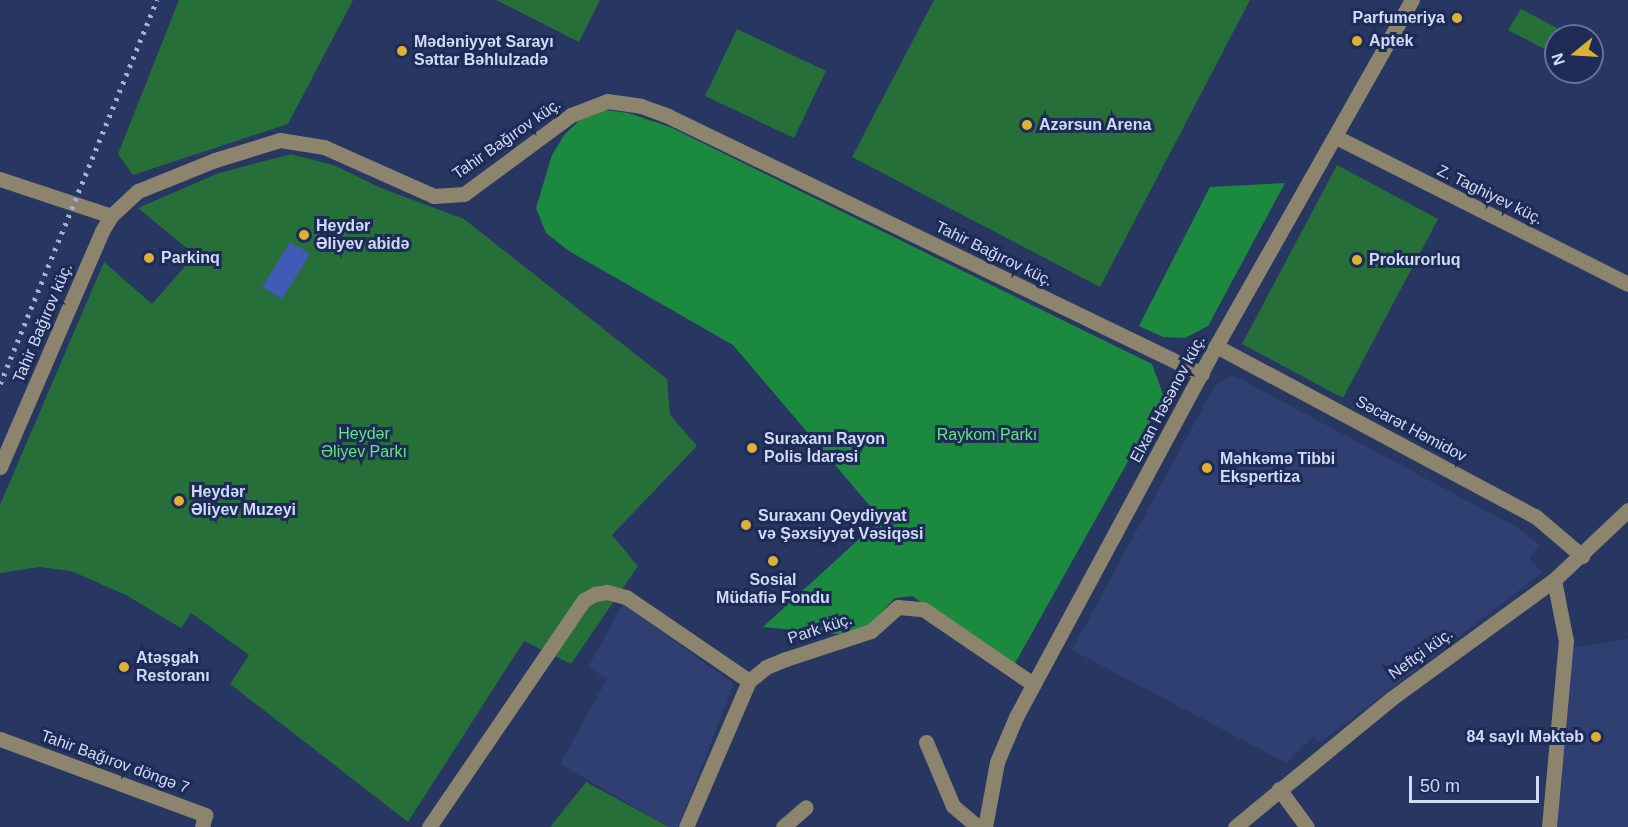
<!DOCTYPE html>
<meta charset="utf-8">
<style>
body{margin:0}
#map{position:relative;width:1628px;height:827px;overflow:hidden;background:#283662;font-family:Arial,sans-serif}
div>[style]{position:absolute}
.built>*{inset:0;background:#2f3f72}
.green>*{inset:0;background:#266f38}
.forest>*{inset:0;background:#1c8a3e}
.water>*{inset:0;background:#405bb6}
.minor>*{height:15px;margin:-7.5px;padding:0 7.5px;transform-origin:7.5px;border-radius:7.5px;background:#8d846d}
.rail>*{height:4.5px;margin-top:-2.25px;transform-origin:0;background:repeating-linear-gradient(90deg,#a5b1d0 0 3px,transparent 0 9px)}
.dots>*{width:16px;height:16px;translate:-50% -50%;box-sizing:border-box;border:3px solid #1e2b56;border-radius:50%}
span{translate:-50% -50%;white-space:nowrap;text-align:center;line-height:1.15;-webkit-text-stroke:6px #1e2b56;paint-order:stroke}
.poi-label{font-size:16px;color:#d0dbf6;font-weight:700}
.right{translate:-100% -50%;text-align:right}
.left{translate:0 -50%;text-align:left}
.street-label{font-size:16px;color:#d0dbf6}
.park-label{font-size:16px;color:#64e481}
.north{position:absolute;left:1544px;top:24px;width:60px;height:60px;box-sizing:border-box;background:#1e2b56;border:2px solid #657196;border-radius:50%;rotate:252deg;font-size:16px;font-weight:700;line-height:24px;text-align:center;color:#d0dbf6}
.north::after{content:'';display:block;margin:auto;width:21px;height:27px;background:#ddb133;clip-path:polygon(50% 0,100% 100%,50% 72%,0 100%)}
.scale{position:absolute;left:1409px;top:776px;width:130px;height:27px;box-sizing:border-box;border:3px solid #d0dbf6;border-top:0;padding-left:8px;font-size:18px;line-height:21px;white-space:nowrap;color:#d0dbf6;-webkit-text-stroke:4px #1e2b56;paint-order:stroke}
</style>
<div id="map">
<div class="built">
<div style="clip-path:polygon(1233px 375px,1518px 528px,1539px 545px,1529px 558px,1542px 573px,1320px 743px,1314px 736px,1286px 763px,1072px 650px,1215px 385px)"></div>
<div style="clip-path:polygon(623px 604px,734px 684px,678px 827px,669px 827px,560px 764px,607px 679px,588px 667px)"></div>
<div style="clip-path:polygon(1628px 639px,1628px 827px,1557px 827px,1572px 648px)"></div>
</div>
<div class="green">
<div style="clip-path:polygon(179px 0,353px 0,288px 124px,133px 175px,118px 154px)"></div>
<div style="clip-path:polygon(496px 0,600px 0,579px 42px)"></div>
<div style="clip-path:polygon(934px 0,1250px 0,1100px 287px,852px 157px)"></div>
<div style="clip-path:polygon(1521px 9px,1572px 36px,1556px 36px,1556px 55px,1508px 30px)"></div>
<div style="clip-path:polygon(737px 29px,826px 71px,794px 138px,705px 96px)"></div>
<div style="clip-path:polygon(291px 154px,336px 166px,381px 188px,464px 219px,667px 379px,670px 415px,697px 446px,612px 535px,638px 566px,571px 664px,524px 641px,408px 822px,230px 684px,249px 655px,191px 613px,181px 628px,126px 595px,71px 571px,39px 567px,0 573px,0 505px,104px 262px,152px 304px,195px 255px,138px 208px,219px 173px)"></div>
<div style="clip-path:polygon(1337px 165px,1438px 219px,1343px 398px,1242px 344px)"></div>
<div style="clip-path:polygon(586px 782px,669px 827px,550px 827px)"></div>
</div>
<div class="forest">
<div style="clip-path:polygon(605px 110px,628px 113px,670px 127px,1152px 364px,1164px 397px,1014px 665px,912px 596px,895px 598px,870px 624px,847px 635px,763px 627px,881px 519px,733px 345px,569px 251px,546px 233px,536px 208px,552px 155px,564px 135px,584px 116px)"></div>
<div style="clip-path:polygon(1285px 183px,1208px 326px,1185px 338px,1163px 337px,1139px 326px,1210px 187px)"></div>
</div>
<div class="water">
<div style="clip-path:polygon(290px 242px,310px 254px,282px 299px,262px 287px)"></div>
</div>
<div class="minor">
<div style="left:1336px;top:137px;width:327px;rotate:26.7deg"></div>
<div style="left:0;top:179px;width:117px;rotate:18.4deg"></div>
<div style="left:1216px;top:346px;width:361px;rotate:28.1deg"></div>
<div style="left:1535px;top:516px;width:62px;rotate:40.4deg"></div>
<div style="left:0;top:467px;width:257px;rotate:-66.6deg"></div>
<div style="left:102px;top:231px;width:17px;rotate:-59deg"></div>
<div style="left:111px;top:216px;width:37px;rotate:-43deg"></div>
<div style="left:138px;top:191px;width:83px;rotate:-21.9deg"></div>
<div style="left:215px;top:160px;width:68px;rotate:-17.1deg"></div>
<div style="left:280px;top:140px;width:45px;rotate:9deg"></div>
<div style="left:324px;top:147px;width:120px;rotate:24deg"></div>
<div style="left:434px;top:196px;width:30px;rotate:-4deg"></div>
<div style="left:464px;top:194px;width:133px;rotate:-36.4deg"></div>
<div style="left:571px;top:115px;width:39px;rotate:-21deg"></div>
<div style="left:607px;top:101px;width:34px;rotate:8deg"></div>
<div style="left:641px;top:106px;width:29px;rotate:20deg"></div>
<div style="left:668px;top:116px;width:593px;rotate:25.79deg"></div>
<div style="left:0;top:739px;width:219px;rotate:20.3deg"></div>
<div style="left:205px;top:815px;width:12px;rotate:104deg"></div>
<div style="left:926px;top:742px;width:69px;rotate:67.1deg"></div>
<div style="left:953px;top:806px;width:33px;rotate:40deg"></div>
<div style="left:1279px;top:789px;width:47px;rotate:53.6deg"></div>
<div style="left:429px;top:827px;width:275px;rotate:-55.7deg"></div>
<div style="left:584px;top:600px;width:13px;rotate:-29deg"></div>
<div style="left:595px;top:594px;width:12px;rotate:-9deg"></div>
<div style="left:607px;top:592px;width:20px;rotate:15deg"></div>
<div style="left:626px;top:597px;width:149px;rotate:34.3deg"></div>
<div style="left:686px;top:827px;width:159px;rotate:-66.7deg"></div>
<div style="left:749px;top:681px;width:22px;rotate:-39deg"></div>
<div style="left:766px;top:667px;width:22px;rotate:-22deg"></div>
<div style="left:786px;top:659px;width:89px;rotate:-18.2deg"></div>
<div style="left:871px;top:631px;width:36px;rotate:-42deg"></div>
<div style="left:898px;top:607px;width:25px;rotate:5deg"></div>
<div style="left:923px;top:609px;width:133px;rotate:34.3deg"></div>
<div style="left:783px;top:827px;width:30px;rotate:-41deg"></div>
<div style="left:985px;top:827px;width:66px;rotate:-79.5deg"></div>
<div style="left:997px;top:762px;width:49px;rotate:-67.1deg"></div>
<div style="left:1016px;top:717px;width:421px;rotate:-61.7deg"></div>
<div style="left:1216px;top:346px;width:398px;rotate:-60.5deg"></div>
<div style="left:1235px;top:827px;width:203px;rotate:-39.4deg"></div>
<div style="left:1392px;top:698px;width:200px;rotate:-36.1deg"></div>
<div style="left:1554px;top:580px;width:102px;rotate:-43.4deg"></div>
<div style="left:1549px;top:827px;width:187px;rotate:-84.8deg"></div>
<div style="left:1566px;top:641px;width:62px;rotate:-101.1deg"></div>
</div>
<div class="rail">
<div style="left:0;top:384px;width:415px;rotate:-67.8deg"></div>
</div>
<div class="dots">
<div style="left:1457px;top:18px;background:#ddb133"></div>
<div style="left:1357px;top:41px;background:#ddb133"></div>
<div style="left:402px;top:51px;background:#ddb133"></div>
<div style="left:1027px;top:125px;background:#ddb133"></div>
<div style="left:304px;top:235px;background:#ddb133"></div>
<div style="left:149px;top:258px;background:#ddb133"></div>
<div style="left:1357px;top:260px;background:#ddb133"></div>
<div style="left:752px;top:448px;background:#ddb133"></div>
<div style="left:1207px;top:468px;background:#ddb133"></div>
<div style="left:179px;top:501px;background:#ddb133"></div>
<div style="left:746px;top:525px;background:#ddb133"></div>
<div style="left:773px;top:561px;background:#ddb133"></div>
<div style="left:124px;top:667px;background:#ddb133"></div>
<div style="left:1596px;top:737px;background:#ddb133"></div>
</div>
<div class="poi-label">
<span class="right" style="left:1445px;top:18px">Parfumeriya</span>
<span class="left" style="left:1369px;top:41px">Aptek</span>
<span class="left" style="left:414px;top:51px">Mədəniyyət Sarayı<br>Səttar Bəhlulzadə</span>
<span class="left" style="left:1039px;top:125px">Azərsun Arena</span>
<span class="left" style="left:316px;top:235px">Heydər<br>Əliyev abidə</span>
<span class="left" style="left:161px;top:258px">Parkinq</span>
<span class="left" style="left:1369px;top:260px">Prokurorluq</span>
<span class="left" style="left:764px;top:448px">Suraxanı Rayon<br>Polis İdarəsi</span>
<span class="left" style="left:1220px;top:468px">Məhkəmə Tibbi<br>Ekspertiza</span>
<span class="left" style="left:191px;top:501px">Heydər<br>Əliyev Muzeyi</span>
<span class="left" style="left:758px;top:525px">Suraxanı Qeydiyyat<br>və Şəxsiyyət Vəsiqəsi</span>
<span style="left:773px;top:589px">Sosial<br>Müdafiə Fondu</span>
<span class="left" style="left:136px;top:667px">Atəşgah<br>Restoranı</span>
<span class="right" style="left:1584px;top:737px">84 saylı Məktəb</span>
</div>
<div class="street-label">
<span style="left:507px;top:139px;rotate:-35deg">Tahir Bağırov küç.</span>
<span style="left:1490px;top:195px;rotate:26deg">Z. Taghiyev küç.</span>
<span style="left:994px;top:254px;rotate:26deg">Tahir Bağırov küç.</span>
<span style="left:43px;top:323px;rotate:-67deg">Tahir Bağırov küç.</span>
<span style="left:1168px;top:399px;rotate:-62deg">Elxan Həsənov küç.</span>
<span style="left:1411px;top:429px;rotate:28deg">Səcarət Həmidov</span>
<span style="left:820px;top:629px;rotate:-18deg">Park küç.</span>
<span style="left:1421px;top:654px;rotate:-36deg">Neftçi küç.</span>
<span style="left:115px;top:762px;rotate:20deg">Tahir Bağırov döngə 7</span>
</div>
<div class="park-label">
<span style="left:364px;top:443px">Heydər<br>Əliyev Parkı</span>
<span style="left:987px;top:435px">Raykom Parkı</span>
</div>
<div class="north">N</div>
<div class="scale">50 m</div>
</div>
